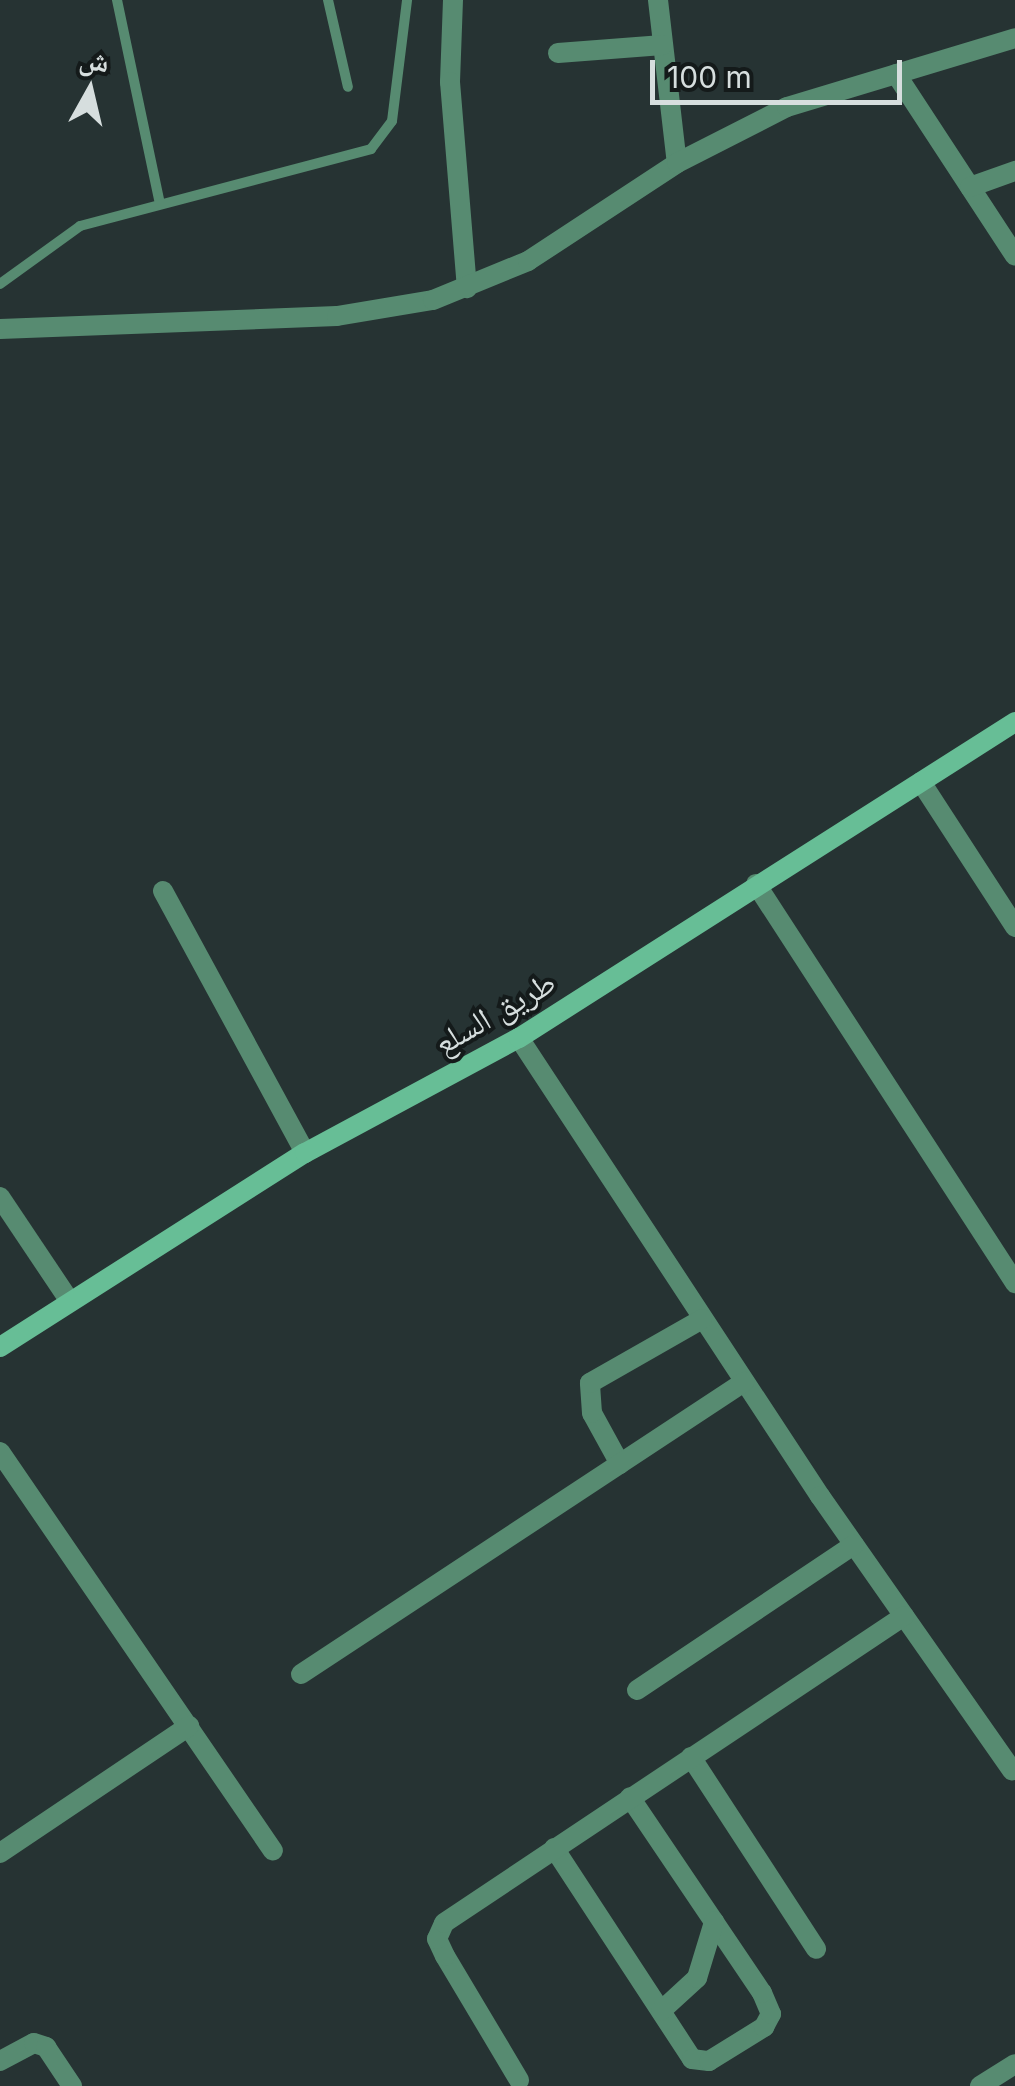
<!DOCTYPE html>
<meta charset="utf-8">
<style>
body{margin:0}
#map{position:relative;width:1015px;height:2086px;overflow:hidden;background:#263333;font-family:Inter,"Noto Naskh Arabic",sans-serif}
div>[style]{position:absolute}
.lane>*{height:10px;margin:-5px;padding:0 5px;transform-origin:5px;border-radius:5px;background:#578b71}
.street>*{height:20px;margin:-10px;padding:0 10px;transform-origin:10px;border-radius:10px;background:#578b71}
.secondary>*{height:20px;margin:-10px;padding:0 10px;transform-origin:10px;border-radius:10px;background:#67be96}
span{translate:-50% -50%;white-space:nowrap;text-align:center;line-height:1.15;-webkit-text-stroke:8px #141a1a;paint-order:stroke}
.street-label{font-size:32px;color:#d6dede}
.north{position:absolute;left:40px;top:40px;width:100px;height:100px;-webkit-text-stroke:8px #141a1a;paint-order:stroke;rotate:8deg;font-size:28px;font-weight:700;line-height:40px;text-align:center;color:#d6dede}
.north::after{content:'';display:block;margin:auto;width:35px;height:45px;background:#d6dede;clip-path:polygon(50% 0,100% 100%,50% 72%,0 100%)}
.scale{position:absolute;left:650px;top:60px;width:252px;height:45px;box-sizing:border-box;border:5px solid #d6dede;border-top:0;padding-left:12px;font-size:30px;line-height:35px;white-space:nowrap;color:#d6dede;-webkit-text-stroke:8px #141a1a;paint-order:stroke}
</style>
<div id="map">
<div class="lane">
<div style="left:117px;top:0;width:204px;rotate:78.1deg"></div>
<div style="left:328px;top:0;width:89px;rotate:77.1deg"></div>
<div style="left:0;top:284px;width:99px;rotate:-35.9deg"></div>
<div style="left:80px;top:226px;width:301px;rotate:-14.8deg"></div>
<div style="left:371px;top:149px;width:35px;rotate:-53deg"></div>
<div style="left:392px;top:121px;width:122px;rotate:-82.9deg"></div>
</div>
<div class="street">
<div style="left:453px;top:0;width:82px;rotate:92.1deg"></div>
<div style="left:450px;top:82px;width:207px;rotate:85.3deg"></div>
<div style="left:658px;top:0;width:164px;rotate:83.4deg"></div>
<div style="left:558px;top:53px;width:105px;rotate:-4.4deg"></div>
<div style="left:896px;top:74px;width:217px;rotate:56.8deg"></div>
<div style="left:970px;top:187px;width:48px;rotate:-19.6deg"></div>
<div style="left:0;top:329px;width:337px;rotate:-2.2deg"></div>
<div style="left:337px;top:316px;width:97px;rotate:-9.5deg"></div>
<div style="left:433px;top:300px;width:103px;rotate:-22.3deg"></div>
<div style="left:528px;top:261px;width:178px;rotate:-33.3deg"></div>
<div style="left:677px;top:163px;width:123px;rotate:-27deg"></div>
<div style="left:787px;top:107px;width:238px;rotate:-16.8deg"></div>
<div style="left:921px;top:782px;width:173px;rotate:57deg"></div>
<div style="left:756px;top:884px;width:476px;rotate:57deg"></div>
<div style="left:163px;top:891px;width:298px;rotate:61.5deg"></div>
<div style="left:519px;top:1038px;width:548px;rotate:56.69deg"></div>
<div style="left:820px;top:1496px;width:335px;rotate:55deg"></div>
<div style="left:0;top:1197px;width:124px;rotate:56.2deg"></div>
<div style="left:0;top:1452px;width:483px;rotate:55.6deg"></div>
<div style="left:620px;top:1464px;width:58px;rotate:-118.8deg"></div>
<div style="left:592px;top:1413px;width:30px;rotate:-94deg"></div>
<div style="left:590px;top:1383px;width:129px;rotate:-29.7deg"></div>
<div style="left:301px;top:1674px;width:531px;rotate:-33.39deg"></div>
<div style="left:637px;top:1690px;width:261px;rotate:-33.8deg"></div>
<div style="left:691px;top:1757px;width:229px;rotate:56.9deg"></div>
<div style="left:554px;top:1848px;width:252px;rotate:56.8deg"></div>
<div style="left:692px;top:2059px;width:17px;rotate:7deg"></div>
<div style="left:709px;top:2061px;width:65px;rotate:-31.7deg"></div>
<div style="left:764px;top:2027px;width:15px;rotate:-62deg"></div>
<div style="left:771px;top:2014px;width:23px;rotate:-113deg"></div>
<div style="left:762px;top:1993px;width:236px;rotate:-124deg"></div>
<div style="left:0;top:1853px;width:228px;rotate:-33.9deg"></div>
<div style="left:661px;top:2011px;width:49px;rotate:-42.5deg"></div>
<div style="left:697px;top:1978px;width:59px;rotate:-73.1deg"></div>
<div style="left:0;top:2061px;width:38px;rotate:-28deg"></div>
<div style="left:34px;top:2043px;width:13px;rotate:18deg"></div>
<div style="left:46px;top:2047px;width:47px;rotate:56.3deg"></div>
<div style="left:519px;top:2080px;width:144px;rotate:-120.8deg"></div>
<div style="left:445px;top:1956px;width:19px;rotate:-115deg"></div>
<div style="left:437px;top:1939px;width:17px;rotate:-66deg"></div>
<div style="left:444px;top:1923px;width:553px;rotate:-33.72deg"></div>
<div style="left:980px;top:2086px;width:41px;rotate:-32.2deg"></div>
</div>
<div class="secondary">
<div style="left:0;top:1347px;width:361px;rotate:-32.5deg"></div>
<div style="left:305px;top:1153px;width:243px;rotate:-28.3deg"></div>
<div style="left:519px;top:1038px;width:588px;rotate:-32.5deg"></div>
</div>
<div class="street-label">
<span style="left:495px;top:1013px;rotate:-30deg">طريق السلع</span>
</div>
<div class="north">ش</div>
<div class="scale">100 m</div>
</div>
